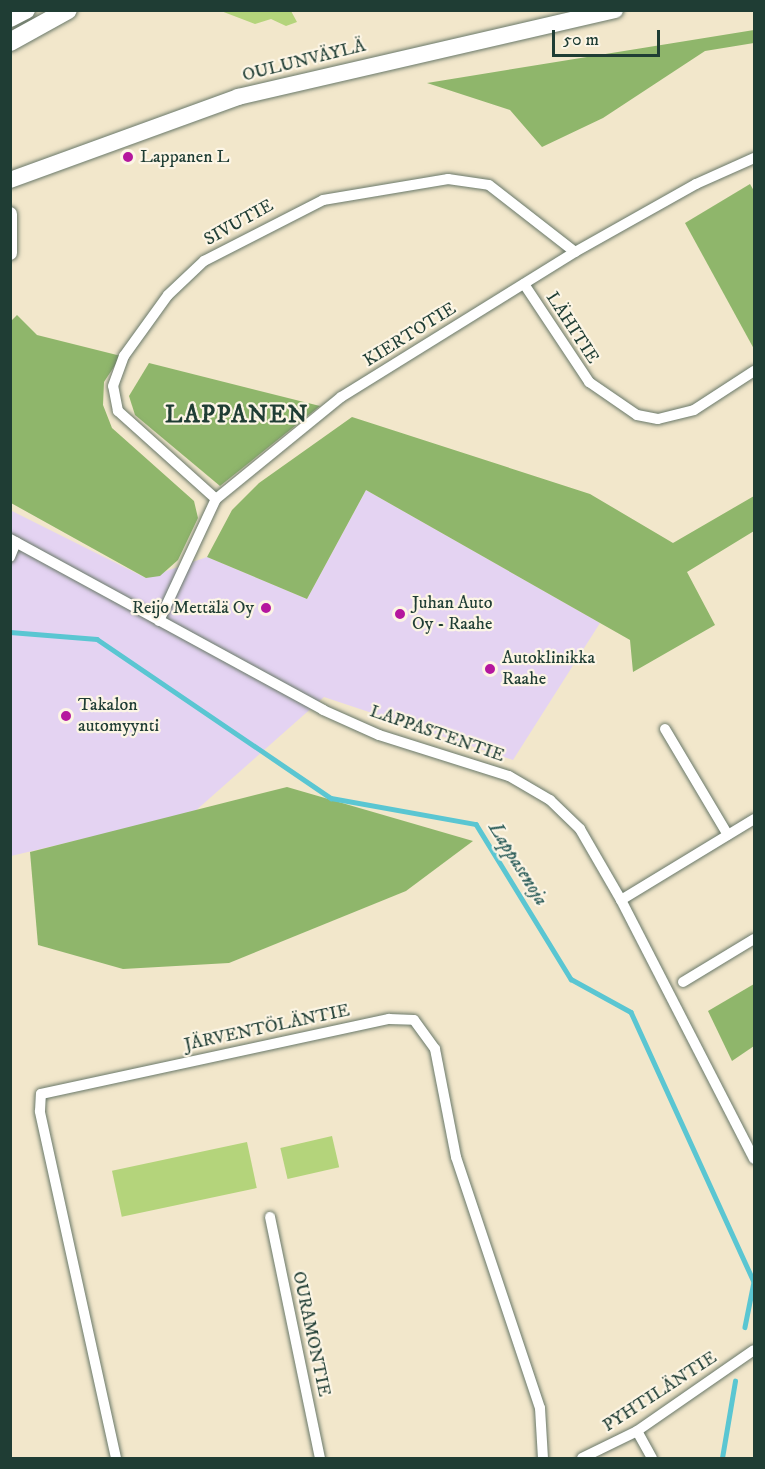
<!DOCTYPE html>
<html>
<head>
<meta charset="utf-8">
<style>
	body { margin:0 }
	#map { position:relative; width:765px; height:1469px; overflow:hidden; background:#f2e7cb; font-family:"IM FELL DW Pica",serif }
	div>[style] { position:absolute }
	.built>* { inset:0; background:#e4d3f2 }
	.green>* { inset:0; background:#b4d47b; transform-origin:0 0 }
	.forest>* { inset:0; background:#8fb66b }
	.stream>* { height:4.5px; margin:-2.25px; padding:0 2.25px; transform-origin:2.25px; border-radius:2.25px; background:#5ac6d2 }
	.roads { filter:drop-shadow(0 0 2px #697869) drop-shadow(0 0 2px #697869) }
	.minor>* { height:10px; margin:-5px; padding:0 5px; transform-origin:5px; border-radius:5px; background:#fff }
	.tertiary>* { height:14px; margin:-7px; padding:0 7px; transform-origin:7px; border-radius:7px; background:#fff }
	.secondary>* { height:16px; margin:-8px; padding:0 8px; transform-origin:8px; border-radius:8px; background:#fff }
	.trunk>* { height:18px; margin:-9px; padding:0 9px; transform-origin:9px; border-radius:9px; background:#fff }
	.dots>* { width:16px; height:16px; translate:-50% -50%; box-sizing:border-box; border:3px solid #fcf5e5; border-radius:50% }
	span { translate:-50% -50%; white-space:nowrap; text-align:center; line-height:1.15; -webkit-text-stroke:4.5px #fcf5e5; paint-order:stroke }
	.street-label { font-size:18px; color:#1f3d34 }
	.poi-label { font-size:18px; color:#1f3d34 }
	.left { translate:0 -50%; text-align:left }
	.right { translate:-100% -50%; text-align:right }
	.water-label { font-size:20px; color:#2e5f5c; font-style:italic }
	.district-label { font-size:24px; color:#1f3d34; font-weight:700; letter-spacing:1.5px }
	.frame { position:absolute; inset:0; border:12px solid #1f3d34; pointer-events:none }
	.scale { position:absolute; left:552px; top:30px; width:108px; height:27px; box-sizing:border-box; border:3px solid #1f3d34; border-top:0; padding-left:8px; font-size:18px; line-height:21px; white-space:nowrap; color:#1f3d34; -webkit-text-stroke:4px #fcf5e5; paint-order:stroke }
</style>
</head>
<body>
<div id="map">
	<div class="built">
		<i style="clip-path:polygon(366px 490px,600px 623px,513px 760px,324px 697px,193px 813px,11px 856px,10px 510px,146px 578px,207px 557px,307px 599px)"></i>
	</div>
	<div class="green">
		<i style="clip-path:polygon(221px 11px,291px 11px,297px 22px,286px 26px,271px 19px,255px 24px)"></i>
		<i style="left:332px;top:1136px;width:32px;height:53px;rotate:77deg"></i>
		<i style="left:247px;top:1142px;width:47px;height:138px;rotate:78deg"></i>
	</div>
	<div class="forest">
		<i style="clip-path:polygon(754px 30px,754px 43px,705px 51px,603px 118px,542px 147px,510px 110px,427px 83px)"></i>
		<i style="clip-path:polygon(750px 184px,754px 191px,754px 349px,685px 223px)"></i>
		<i style="clip-path:polygon(17px 315px,37px 335px,121px 356px,104px 382px,103px 405px,112px 428px,194px 501px,198px 518px,178px 560px,160px 576px,146px 578px,11px 503px,10px 322px)"></i>
		<i style="clip-path:polygon(149px 363px,320px 406px,220px 486px,135px 415px,129px 396px)"></i>
		<i style="clip-path:polygon(352px 417px,590px 494px,673px 543px,754px 496px,754px 531px,687px 572px,715px 625px,633px 672px,630px 640px,366px 490px,307px 599px,207px 557px,232px 510px,259px 483px)"></i>
		<i style="clip-path:polygon(287px 787px,473px 841px,406px 891px,229px 963px,123px 969px,38px 945px,30px 852px)"></i>
		<i style="clip-path:polygon(754px 984px,754px 1046px,732px 1061px,708px 1011px)"></i>
	</div>
	<div class="stream">
		<i style="left:10px;top:632px;width:87px;rotate:4.6deg"></i>
		<i style="left:97px;top:639px;width:283px;rotate:34.2deg"></i>
		<i style="left:331px;top:798px;width:147px;rotate:10.2deg"></i>
		<i style="left:476px;top:824px;width:182px;rotate:58.5deg"></i>
		<i style="left:571px;top:979px;width:68px;rotate:28.8deg"></i>
		<i style="left:631px;top:1012px;width:297px;rotate:65.5deg"></i>
		<i style="left:754px;top:1282px;width:46px;rotate:101.3deg"></i>
		<i style="left:722px;top:1458px;width:78px;rotate:-80.4deg"></i>
	</div>
	<div class="roads">
		<div class="minor">
			<i style="left:524px;top:284px;width:118px;rotate:56.4deg"></i>
			<i style="left:589px;top:382px;width:58px;rotate:34.5deg"></i>
			<i style="left:637px;top:415px;width:21px;rotate:11deg"></i>
			<i style="left:658px;top:419px;width:37px;rotate:-14deg"></i>
			<i style="left:694px;top:410px;width:72px;rotate:-33deg"></i>
			<i style="left:216px;top:499px;width:132px;rotate:-138.1deg"></i>
			<i style="left:118px;top:411px;width:25px;rotate:-101deg"></i>
			<i style="left:113px;top:386px;width:32px;rotate:-70deg"></i>
			<i style="left:124px;top:356px;width:75px;rotate:-54.2deg"></i>
			<i style="left:168px;top:295px;width:50px;rotate:-43.4deg"></i>
			<i style="left:204px;top:261px;width:134px;rotate:-27.1deg"></i>
			<i style="left:323px;top:200px;width:127px;rotate:-9.5deg"></i>
			<i style="left:448px;top:179px;width:41px;rotate:8.3deg"></i>
			<i style="left:489px;top:185px;width:109px;rotate:37.9deg"></i>
			<i style="left:10px;top:539px;width:357px;rotate:28.6deg"></i>
			<i style="left:323px;top:710px;width:61px;rotate:24.1deg"></i>
			<i style="left:379px;top:735px;width:136px;rotate:17.5deg"></i>
			<i style="left:509px;top:776px;width:48px;rotate:30.3deg"></i>
			<i style="left:550px;top:800px;width:42px;rotate:44deg"></i>
			<i style="left:580px;top:829px;width:82px;rotate:60deg"></i>
			<i style="left:621px;top:900px;width:291px;rotate:62.8deg"></i>
			<i style="left:10px;top:557px;width:16px;rotate:-68deg"></i>
			<i style="left:159px;top:621px;width:135px;rotate:-65deg"></i>
			<i style="left:216px;top:499px;width:161px;rotate:-39.2deg"></i>
			<i style="left:341px;top:397px;width:275px;rotate:-31.8deg"></i>
			<i style="left:575px;top:252px;width:139px;rotate:-29.3deg"></i>
			<i style="left:696px;top:184px;width:64px;rotate:-24.1deg"></i>
			<i style="left:665px;top:729px;width:123px;rotate:59.3deg"></i>
			<i style="left:621px;top:900px;width:156px;rotate:-31.3deg"></i>
			<i style="left:683px;top:982px;width:83px;rotate:-31.2deg"></i>
			<i style="left:270px;top:1217px;width:246px;rotate:78.3deg"></i>
			<i style="left:637px;top:1431px;width:31px;rotate:61deg"></i>
			<i style="left:116px;top:1458px;width:355px;rotate:-102.4deg"></i>
			<i style="left:40px;top:1111px;width:17px;rotate:-87deg"></i>
			<i style="left:41px;top:1094px;width:356px;rotate:-12.2deg"></i>
			<i style="left:389px;top:1019px;width:25px;rotate:2deg"></i>
			<i style="left:414px;top:1020px;width:36px;rotate:54deg"></i>
			<i style="left:435px;top:1049px;width:110px;rotate:79deg"></i>
			<i style="left:456px;top:1157px;width:265px;rotate:71.5deg"></i>
			<i style="left:540px;top:1408px;width:50px;rotate:86.6deg"></i>
			<i style="left:582px;top:1458px;width:61px;rotate:-26.1deg"></i>
			<i style="left:637px;top:1431px;width:142px;rotate:-34.7deg"></i>
		</div>
		<div class="tertiary">
			<i style="left:10px;top:214px;width:39px;rotate:90deg"></i>
		</div>
		<div class="secondary">
			<i style="left:10px;top:180px;width:243px;rotate:-20deg"></i>
			<i style="left:238px;top:97px;width:387px;rotate:-13deg"></i>
		</div>
		<div class="trunk">
			<i style="left:10px;top:18px;width:18px;rotate:-27deg"></i>
			<i style="left:10px;top:42px;width:66px;rotate:-28.9deg"></i>
		</div>
	</div>
	<div class="dots">
		<i style="left:128px;top:157px;background:#b5179e"></i>
		<i style="left:266px;top:608px;background:#b5179e"></i>
		<i style="left:400px;top:614px;background:#b5179e"></i>
		<i style="left:490px;top:669px;background:#b5179e"></i>
		<i style="left:66px;top:716px;background:#b5179e"></i>
	</div>
	<div class="street-label">
		<span style="left:304px;top:61px;rotate:-14deg">OULUNVÄYLÄ</span>
		<span style="left:239px;top:223px;rotate:-29deg">SIVUTIE</span>
		<span style="left:572px;top:328px;rotate:57deg">LÄHITIE</span>
		<span style="left:410px;top:335px;rotate:-32deg">KIERTOTIE</span>
		<span style="left:437px;top:734px;rotate:19deg">LAPPASTENTIE</span>
		<span style="left:267px;top:1028px;rotate:-12deg">JÄRVENTÖLÄNTIE</span>
		<span style="left:311px;top:1334px;rotate:78deg">OURAMONTIE</span>
		<span style="left:660px;top:1392px;rotate:-33deg">PYHTILÄNTIE</span>
	</div>
	<div class="poi-label">
		<span class="left" style="left:140px;top:157px">Lappanen L</span>
		<span class="left" style="left:412px;top:614px">Juhan Auto<br>Oy - Raahe</span>
		<span class="right" style="left:254px;top:608px">Reijo Mettälä Oy</span>
		<span class="left" style="left:502px;top:669px">Autoklinikka<br>Raahe</span>
		<span class="left" style="left:78px;top:716px">Takalon<br>automyynti</span>
	</div>
	<div class="water-label">
		<span style="left:518px;top:864px;rotate:58deg">Lappasenoja</span>
	</div>
	<div class="district-label">
		<span style="left:237px;top:416px">LAPPANEN</span>
	</div>
	<div class="frame"></div>
	<div class="scale">50 m</div>
</div>
</body>
</html>
